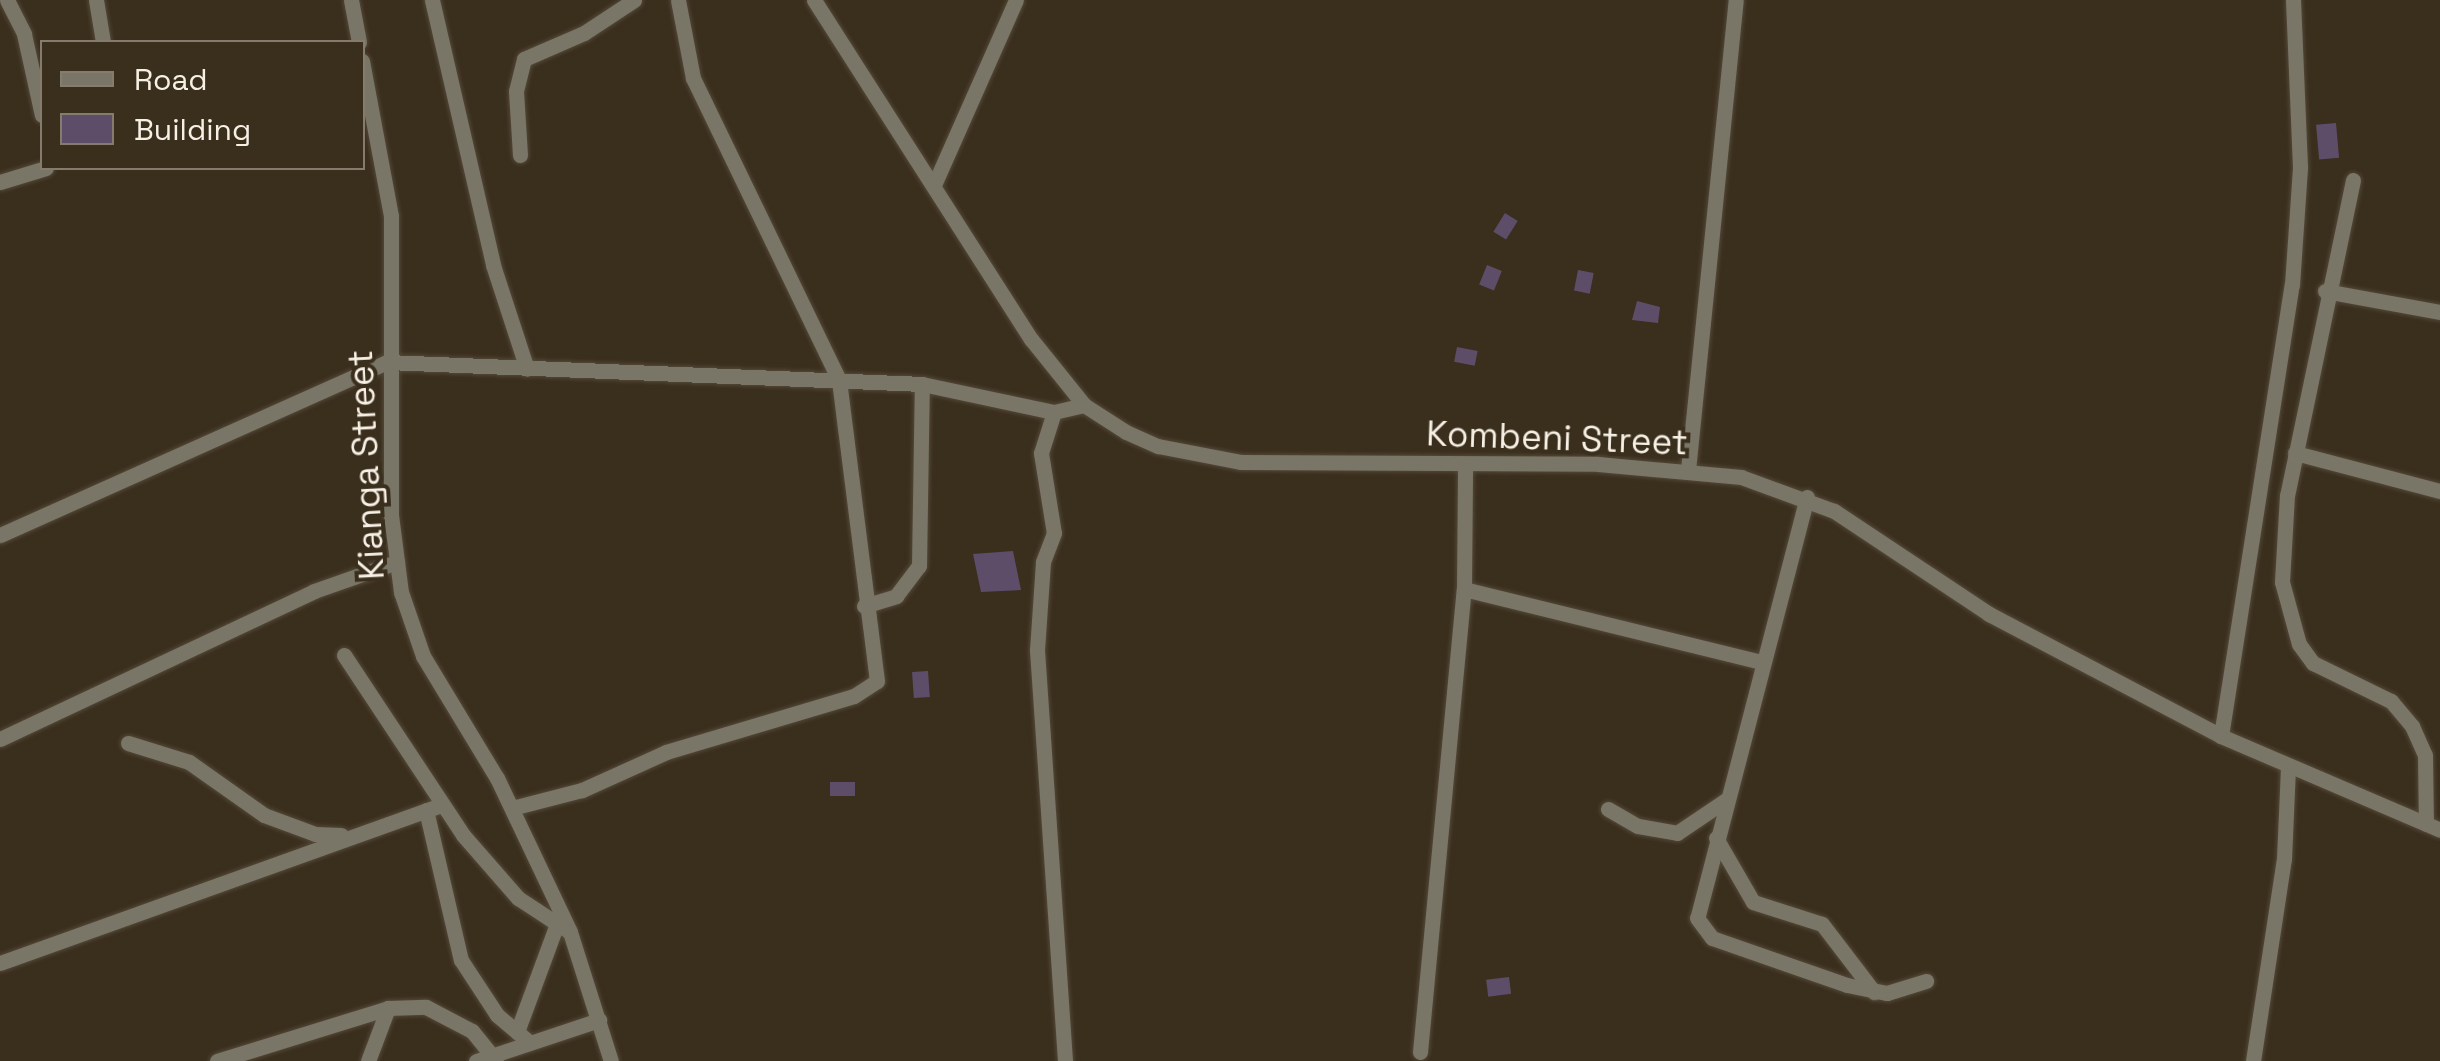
<!DOCTYPE html>
<html>
<head>
<meta charset="utf-8">
<style>
	body { margin:0 }
	#map { position:relative; width:2440px; height:1061px; overflow:hidden; background:#3a2e1d; font-family:"Space Grotesk",sans-serif }
	div>[style] { position:absolute }
	.building>* { inset:0; background:#5e4d69; transform-origin:0 0 }
	.roads { filter:drop-shadow(0 0 2px #544939) drop-shadow(0 0 2px #544939) }
	.minor>* { height:15px; margin:-7.5px; padding:0 7.5px; transform-origin:7.5px; border-radius:7.5px; background:#7a7667 }
	span { translate:-50% -50%; white-space:nowrap; text-align:center; line-height:1.15; -webkit-text-stroke:8px #3a2e1d; paint-order:stroke }
	.street-label { font-size:35px; color:#f7f0e5 }
	.legend { position:absolute; left:40px; top:40px; width:325px; height:130px; box-sizing:border-box; background:#3a2e1d; border:2px solid #867c6d; margin:0; padding:12px 18px; list-style:none; font-size:30px; color:#f7f0e5 }
	.legend li { display:flex; align-items:center; gap:20px; height:50px }
	.legend b { width:50px; border:2px solid #867c6d }
</style>
</head>
<body>
<div id="map">
	<div class="building">
		<i style="left:2336px;top:123px;width:35px;height:20px;rotate:85deg"></i>
		<i style="left:1505px;top:213px;width:15px;height:22px;rotate:32deg"></i>
		<i style="left:1487px;top:265px;width:16px;height:21px;rotate:22deg"></i>
		<i style="left:1578px;top:270px;width:16px;height:21px;rotate:11deg"></i>
		<i style="clip-path:polygon(1637px 301px,1660px 307px,1658px 323px,1632px 320px)"></i>
		<i style="left:1457px;top:347px;width:21px;height:15px;rotate:11deg"></i>
		<i style="clip-path:polygon(1013px 551px,1021px 590px,981px 592px,973px 554px)"></i>
		<i style="left:928px;top:671px;width:26px;height:16px;rotate:86deg"></i>
		<i style="left:830px;top:782px;width:25px;height:14px"></i>
		<i style="left:1509px;top:977px;width:17px;height:23px;rotate:83deg"></i>
	</div>
	<div class="roads">
		<div class="minor">
			<i style="left:7px;top:0;width:38px;rotate:63deg"></i>
			<i style="left:24px;top:34px;width:83px;rotate:77.5deg"></i>
			<i style="left:96px;top:0;width:43px;rotate:80.5deg"></i>
			<i style="left:351px;top:0;width:43px;rotate:79.2deg"></i>
			<i style="left:432px;top:0;width:272px;rotate:77deg"></i>
			<i style="left:493px;top:265px;width:109px;rotate:71.9deg"></i>
			<i style="left:814px;top:0;width:403px;rotate:57.4deg"></i>
			<i style="left:1031px;top:339px;width:85px;rotate:51.2deg"></i>
			<i style="left:1084px;top:405px;width:50px;rotate:32.7deg"></i>
			<i style="left:1126px;top:432px;width:35px;rotate:24deg"></i>
			<i style="left:1158px;top:446px;width:85px;rotate:10.9deg"></i>
			<i style="left:1241px;top:462px;width:357px;rotate:0.3deg"></i>
			<i style="left:1598px;top:464px;width:144px;rotate:5.2deg"></i>
			<i style="left:1741px;top:477px;width:99px;rotate:20.1deg"></i>
			<i style="left:1834px;top:511px;width:186px;rotate:33.6deg"></i>
			<i style="left:1989px;top:614px;width:262px;rotate:27.7deg"></i>
			<i style="left:2221px;top:736px;width:238px;rotate:23.2deg"></i>
			<i style="left:362px;top:61px;width:158px;rotate:79.4deg"></i>
			<i style="left:391px;top:216px;width:299px;rotate:90deg"></i>
			<i style="left:391px;top:515px;width:78px;rotate:82.6deg"></i>
			<i style="left:401px;top:592px;width:68px;rotate:71deg"></i>
			<i style="left:423px;top:656px;width:143px;rotate:58.8deg"></i>
			<i style="left:497px;top:778px;width:170px;rotate:64.6deg"></i>
			<i style="left:570px;top:932px;width:135px;rotate:72.4deg"></i>
			<i style="left:520px;top:155px;width:64px;rotate:-93.6deg"></i>
			<i style="left:516px;top:91px;width:33px;rotate:-76deg"></i>
			<i style="left:524px;top:59px;width:65px;rotate:-23.4deg"></i>
			<i style="left:584px;top:33px;width:60px;rotate:-33.4deg"></i>
			<i style="left:2353px;top:180px;width:322px;rotate:101.8deg"></i>
			<i style="left:2287px;top:495px;width:87px;rotate:93.3deg"></i>
			<i style="left:2282px;top:582px;width:64px;rotate:74.7deg"></i>
			<i style="left:2299px;top:644px;width:24px;rotate:54deg"></i>
			<i style="left:2313px;top:663px;width:87px;rotate:26deg"></i>
			<i style="left:2391px;top:701px;width:33px;rotate:50deg"></i>
			<i style="left:2412px;top:726px;width:32px;rotate:66deg"></i>
			<i style="left:2425px;top:755px;width:69px;rotate:89.2deg"></i>
			<i style="left:0;top:182px;width:48px;rotate:-16.9deg"></i>
			<i style="left:934px;top:185px;width:202px;rotate:-66.1deg"></i>
			<i style="left:2325px;top:291px;width:117px;rotate:10.3deg"></i>
			<i style="left:1054px;top:412px;width:43px;rotate:107.6deg"></i>
			<i style="left:1041px;top:453px;width:81px;rotate:80.8deg"></i>
			<i style="left:1054px;top:533px;width:31px;rotate:111deg"></i>
			<i style="left:1043px;top:562px;width:88px;rotate:93.9deg"></i>
			<i style="left:1037px;top:650px;width:412px;rotate:86.1deg"></i>
			<i style="left:2295px;top:453px;width:150px;rotate:14.7deg"></i>
			<i style="left:1688px;top:470px;width:472px;rotate:-84.2deg"></i>
			<i style="left:1807px;top:497px;width:435px;rotate:104.6deg"></i>
			<i style="left:1697px;top:918px;width:25px;rotate:53deg"></i>
			<i style="left:1712px;top:938px;width:143px;rotate:19.2deg"></i>
			<i style="left:1847px;top:985px;width:41px;rotate:11.3deg"></i>
			<i style="left:1887px;top:993px;width:41px;rotate:-17.1deg"></i>
			<i style="left:0;top:535px;width:424px;rotate:-24.1deg"></i>
			<i style="left:387px;top:362px;width:535px;rotate:2.35deg"></i>
			<i style="left:922px;top:384px;width:135px;rotate:12deg"></i>
			<i style="left:1054px;top:412px;width:31px;rotate:-13deg"></i>
			<i style="left:1464px;top:589px;width:306px;rotate:13.8deg"></i>
			<i style="left:864px;top:606px;width:34px;rotate:-17deg"></i>
			<i style="left:896px;top:596px;width:38px;rotate:-53deg"></i>
			<i style="left:919px;top:566px;width:182px;rotate:-89.1deg"></i>
			<i style="left:344px;top:655px;width:216px;rotate:56.5deg"></i>
			<i style="left:463px;top:835px;width:84px;rotate:48.9deg"></i>
			<i style="left:518px;top:898px;width:62px;rotate:33.2deg"></i>
			<i style="left:2221px;top:736px;width:457px;rotate:-81.1deg"></i>
			<i style="left:2292px;top:285px;width:118px;rotate:-86.1deg"></i>
			<i style="left:2300px;top:167px;width:167px;rotate:-92.4deg"></i>
			<i style="left:0;top:739px;width:347px;rotate:-25.2deg"></i>
			<i style="left:314px;top:591px;width:88px;rotate:-19.3deg"></i>
			<i style="left:128px;top:743px;width:64px;rotate:17.3deg"></i>
			<i style="left:189px;top:762px;width:92px;rotate:35.2deg"></i>
			<i style="left:264px;top:815px;width:54px;rotate:20.4deg"></i>
			<i style="left:315px;top:834px;width:26px;rotate:2deg"></i>
			<i style="left:512px;top:808px;width:72px;rotate:-14.4deg"></i>
			<i style="left:582px;top:790px;width:92px;rotate:-24.3deg"></i>
			<i style="left:666px;top:752px;width:196px;rotate:-16.6deg"></i>
			<i style="left:854px;top:696px;width:27px;rotate:-33deg"></i>
			<i style="left:877px;top:681px;width:303px;rotate:-97.2deg"></i>
			<i style="left:839px;top:380px;width:335px;rotate:-115.8deg"></i>
			<i style="left:693px;top:78px;width:79px;rotate:-100.9deg"></i>
			<i style="left:1608px;top:809px;width:34px;rotate:30deg"></i>
			<i style="left:1638px;top:826px;width:40px;rotate:10deg"></i>
			<i style="left:1677px;top:833px;width:59px;rotate:-34deg"></i>
			<i style="left:426px;top:810px;width:154px;rotate:76.9deg"></i>
			<i style="left:461px;top:960px;width:66px;rotate:56.8deg"></i>
			<i style="left:497px;top:1015px;width:43px;rotate:40.3deg"></i>
			<i style="left:1716px;top:838px;width:74px;rotate:60deg"></i>
			<i style="left:1753px;top:902px;width:72px;rotate:17.7deg"></i>
			<i style="left:1822px;top:924px;width:86px;rotate:52.6deg"></i>
			<i style="left:0;top:963px;width:469px;rotate:-19.7deg"></i>
			<i style="left:517px;top:1032px;width:115px;rotate:-69.7deg"></i>
			<i style="left:1420px;top:1052px;width:465px;rotate:-84.6deg"></i>
			<i style="left:1464px;top:589px;width:124px;rotate:-89.5deg"></i>
			<i style="left:217px;top:1061px;width:179px;rotate:-17.2deg"></i>
			<i style="left:388px;top:1008px;width:38px;rotate:-2deg"></i>
			<i style="left:426px;top:1007px;width:52px;rotate:27.6deg"></i>
			<i style="left:472px;top:1031px;width:38px;rotate:51deg"></i>
			<i style="left:368px;top:1061px;width:57px;rotate:-69.3deg"></i>
			<i style="left:476px;top:1061px;width:130px;rotate:-18.4deg"></i>
			<i style="left:2253px;top:1061px;width:204px;rotate:-81.3deg"></i>
			<i style="left:2284px;top:859px;width:93px;rotate:-87.5deg"></i>
		</div>
	</div>
	<div class="street-label">
		<span style="left:1557px;top:438px;rotate:2deg">Kombeni Street</span>
		<span style="left:366px;top:465px;rotate:-93deg">Kianga Street</span>
	</div>
	<ul class="legend">
	<li><b style="height:12px;background:#7a7667"></b>Road</li>
	<li><b style="height:28px;background:#5e4d69"></b>Building</li>
	</ul>
</div>
</body>
</html>
